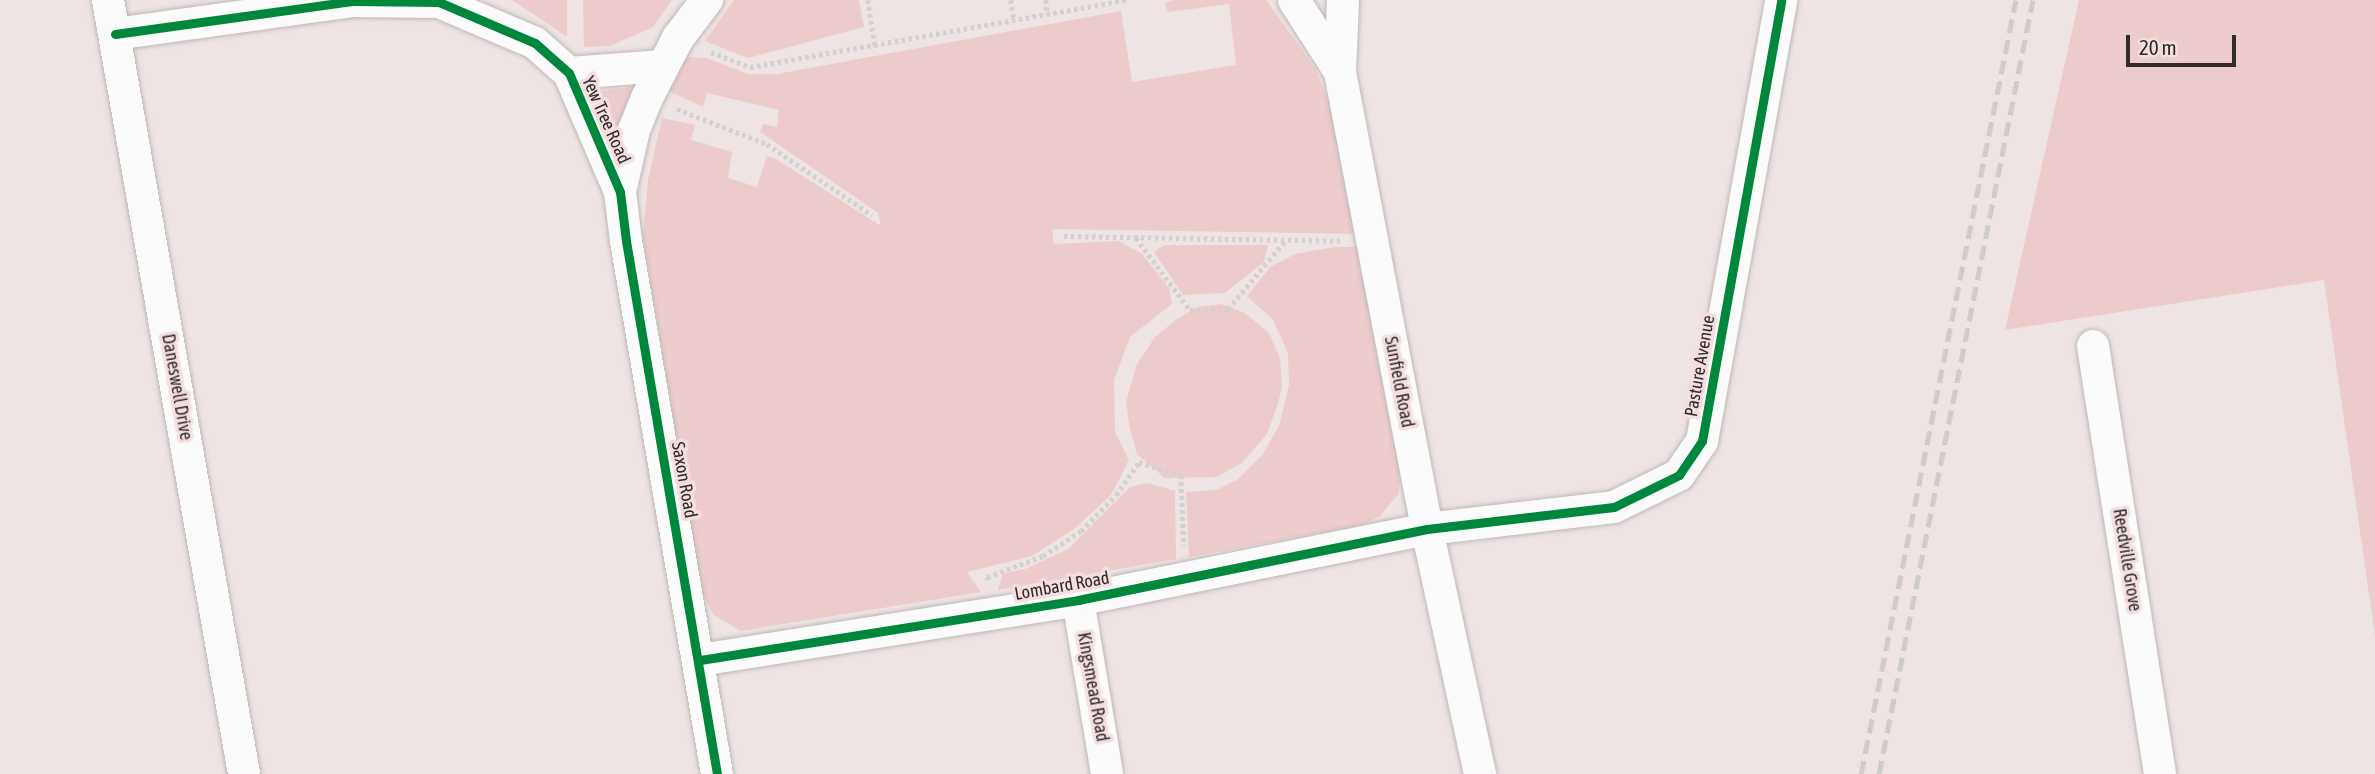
<!DOCTYPE html>
<html>
<head>
<meta charset="utf-8">
<style>
	body { margin:0 }
	#map { position:relative; width:2375px; height:774px; overflow:hidden; background:#eee4e4; font-family:"Asap Condensed",sans-serif }
	div>[style] { position:absolute }
	.green>* { inset:0; background:#edcccd }
	.path>* { height:4.5px; margin-top:-2.25px; transform-origin:0; background:repeating-linear-gradient(90deg,#d4d1d1 0 3.5px,transparent 0 7px) }
	.roads { filter:drop-shadow(0 0 2px #c0b9b9) drop-shadow(0 0 2px #c0b9b9) }
	.minor>* { height:32px; margin:-16px; padding:0 16px; transform-origin:16px; border-radius:16px; background:#fcfbfb }
	.rail>* { height:5px; margin-top:-2.5px; transform-origin:0; background:repeating-linear-gradient(90deg,#cfcccc 0 14px,transparent 0 21px) }
	.cycleway>* { height:9px; margin:-4.5px; padding:0 4.5px; transform-origin:4.5px; border-radius:4.5px; background:#00873e }
	span { translate:-50% -50%; white-space:nowrap; text-align:center; line-height:1.15; -webkit-text-stroke:7px #f3dfe0; paint-order:stroke }
	.street-label { font-size:18px; color:#322b2b }
	.scale { position:absolute; left:2126px; top:35px; width:110px; height:32px; box-sizing:border-box; border:4px solid #322b2b; border-top:0; padding-left:9px; font-size:21px; line-height:24px; white-space:nowrap; color:#322b2b; -webkit-text-stroke:5px #f3dfe0; paint-order:stroke }
</style>
</head>
<body>
<div id="map">
	<div class="green">
		<i style="clip-path:polygon(512px 0,567px 0,567px 36px,566px 36px)"></i>
		<i style="clip-path:polygon(583px 0,672px 0,653px 27px,610px 46px,584px 47px)"></i>
		<i style="clip-path:polygon(734px 0,859px 0,864px 27px,748px 58px,705px 41px)"></i>
		<i style="clip-path:polygon(1174px 0,1266px 0,1315px 68px,1337px 120px,1358px 234px,1052px 229px,1054px 244px,1118px 241px,1141px 253px,1169px 288px,1172px 304px,1130px 337px,1114px 380px,1115px 432px,1129px 460px,1111px 495px,1074px 529px,1032px 556px,967px 572px,981px 592px,741px 631px,714px 615px,702px 594px,643px 237px,648px 180px,662px 118px,695px 125px,691px 140px,732px 152px,728px 178px,757px 187px,767px 156px,776px 159px,881px 226px,878px 213px,760px 132px,763px 124px,777px 127px,779px 110px,707px 93px,703px 107px,669px 91px,685px 57px,707px 58px,748px 74px,777px 74px,1121px 11px,1132px 82px,1236px 65px,1229px 4px,1168px 12px,1165px 3px)"></i>
		<i style="clip-path:polygon(2079px 0,2375px 0,2375px 636px,2324px 280px,2005px 330px)"></i>
		<i style="clip-path:polygon(639px 86px,622px 145px,609px 112px,595px 92px)"></i>
		<i style="clip-path:polygon(1164px 245px,1268px 245px,1264px 262px,1225px 293px,1183px 295px,1154px 252px)"></i>
		<i style="clip-path:polygon(1334px 247px,1360px 247px,1400px 470px,1399px 493px,1380px 516px,1363px 525px,1189px 557px,1186px 492px,1216px 490px,1237px 480px,1262px 455px,1279px 426px,1289px 385px,1288px 353px,1273px 320px,1247px 296px,1270px 267px,1295px 254px)"></i>
		<i style="clip-path:polygon(1221px 304px,1245px 313px,1269px 333px,1280px 358px,1282px 386px,1278px 404px,1267px 434px,1242px 463px,1216px 477px,1165px 478px,1137px 454px,1129px 424px,1126px 402px,1137px 364px,1155px 337px,1177px 319px,1197px 307px)"></i>
		<i style="clip-path:polygon(1147px 483px,1175px 491px,1176px 559px,998px 590px,1003px 574px,1025px 569px,1068px 549px,1130px 487px)"></i>
	</div>
	<div class="path">
		<i style="left:868px;top:0;width:46px;rotate:81.2deg"></i>
		<i style="left:1011px;top:0;width:20px;rotate:81deg"></i>
		<i style="left:1046px;top:0;width:14px;rotate:86deg"></i>
		<i style="left:711px;top:52px;width:42px;rotate:21deg"></i>
		<i style="left:750px;top:67px;width:384px;rotate:-10.1deg"></i>
		<i style="left:677px;top:109px;width:97px;rotate:21.3deg"></i>
		<i style="left:767px;top:144px;width:127px;rotate:34.1deg"></i>
		<i style="left:1064px;top:236px;width:276px;rotate:1deg"></i>
		<i style="left:1136px;top:238px;width:90px;rotate:53.1deg"></i>
		<i style="left:1190px;top:310px;width:38px;rotate:-2deg"></i>
		<i style="left:1228px;top:309px;width:90px;rotate:-50deg"></i>
		<i style="left:988px;top:580px;width:3px;rotate:-108deg"></i>
		<i style="left:987px;top:577px;width:60px;rotate:-20.6deg"></i>
		<i style="left:1043px;top:556px;width:45px;rotate:-33.3deg"></i>
		<i style="left:1081px;top:531px;width:50px;rotate:-45.8deg"></i>
		<i style="left:1116px;top:495px;width:40px;rotate:-55.1deg"></i>
		<i style="left:1139px;top:462px;width:44px;rotate:17.2deg"></i>
		<i style="left:1181px;top:475px;width:71px;rotate:87.6deg"></i>
	</div>
	<div class="roads">
		<div class="minor">
			<i style="left:108px;top:0;width:786px;rotate:80.03deg"></i>
			<i style="left:1294px;top:0;width:85px;rotate:57.4deg"></i>
			<i style="left:1340px;top:72px;width:465px;rotate:79.2deg"></i>
			<i style="left:1427px;top:529px;width:251px;rotate:77.8deg"></i>
			<i style="left:115px;top:34px;width:241px;rotate:-7.9deg"></i>
			<i style="left:354px;top:1px;width:85px;rotate:0.7deg"></i>
			<i style="left:439px;top:2px;width:104px;rotate:23.1deg"></i>
			<i style="left:535px;top:43px;width:45px;rotate:41.4deg"></i>
			<i style="left:569px;top:73px;width:129px;rotate:66.8deg"></i>
			<i style="left:620px;top:192px;width:49px;rotate:83deg"></i>
			<i style="left:626px;top:241px;width:541px;rotate:80.31deg"></i>
			<i style="left:1340px;top:72px;width:72px;rotate:-87.6deg"></i>
			<i style="left:569px;top:73px;width:94px;rotate:-4.3deg"></i>
			<i style="left:620px;top:192px;width:64px;rotate:-77.3deg"></i>
			<i style="left:634px;top:130px;width:35px;rotate:-68deg"></i>
			<i style="left:647px;top:98px;width:68px;rotate:-62.7deg"></i>
			<i style="left:678px;top:38px;width:48px;rotate:-52.7deg"></i>
			<i style="left:2093px;top:346px;width:433px;rotate:81.1deg"></i>
			<i style="left:1078px;top:600px;width:176px;rotate:80.5deg"></i>
			<i style="left:700px;top:660px;width:383px;rotate:-9deg"></i>
			<i style="left:1078px;top:600px;width:356px;rotate:-11.5deg"></i>
			<i style="left:1427px;top:529px;width:188px;rotate:-6.7deg"></i>
			<i style="left:1614px;top:507px;width:72px;rotate:-26.2deg"></i>
			<i style="left:1679px;top:475px;width:41px;rotate:-55.9deg"></i>
			<i style="left:1702px;top:441px;width:448px;rotate:-79.8deg"></i>
		</div>
	</div>
	<div class="rail">
		<i style="left:1861px;top:774px;width:789px;rotate:-78.68deg"></i>
		<i style="left:1879px;top:774px;width:789px;rotate:-78.75deg"></i>
	</div>
	<div class="cycleway">
		<i style="left:115px;top:34px;width:241px;rotate:-7.9deg"></i>
		<i style="left:354px;top:1px;width:85px;rotate:0.7deg"></i>
		<i style="left:439px;top:2px;width:104px;rotate:23.1deg"></i>
		<i style="left:535px;top:43px;width:45px;rotate:41.4deg"></i>
		<i style="left:569px;top:73px;width:129px;rotate:66.8deg"></i>
		<i style="left:620px;top:192px;width:49px;rotate:83deg"></i>
		<i style="left:626px;top:241px;width:541px;rotate:80.31deg"></i>
		<i style="left:700px;top:660px;width:383px;rotate:-9deg"></i>
		<i style="left:1078px;top:600px;width:356px;rotate:-11.5deg"></i>
		<i style="left:1427px;top:529px;width:188px;rotate:-6.7deg"></i>
		<i style="left:1614px;top:507px;width:72px;rotate:-26.2deg"></i>
		<i style="left:1679px;top:475px;width:41px;rotate:-55.9deg"></i>
		<i style="left:1702px;top:441px;width:448px;rotate:-79.8deg"></i>
	</div>
	<div class="street-label">
		<span style="left:606px;top:120px;rotate:66deg">Yew Tree Road</span>
		<span style="left:1700px;top:366px;rotate:-80deg">Pasture Avenue</span>
		<span style="left:1399px;top:382px;rotate:79deg">Sunfield Road</span>
		<span style="left:177px;top:387px;rotate:80deg">Daneswell Drive</span>
		<span style="left:684px;top:480px;rotate:80deg">Saxon Road</span>
		<span style="left:2127px;top:560px;rotate:81deg">Reedville Grove</span>
		<span style="left:1062px;top:586px;rotate:-10deg">Lombard Road</span>
		<span style="left:1093px;top:687px;rotate:80deg">Kingsmead Road</span>
	</div>
	<div class="scale">20 m</div>
</div>
</body>
</html>
